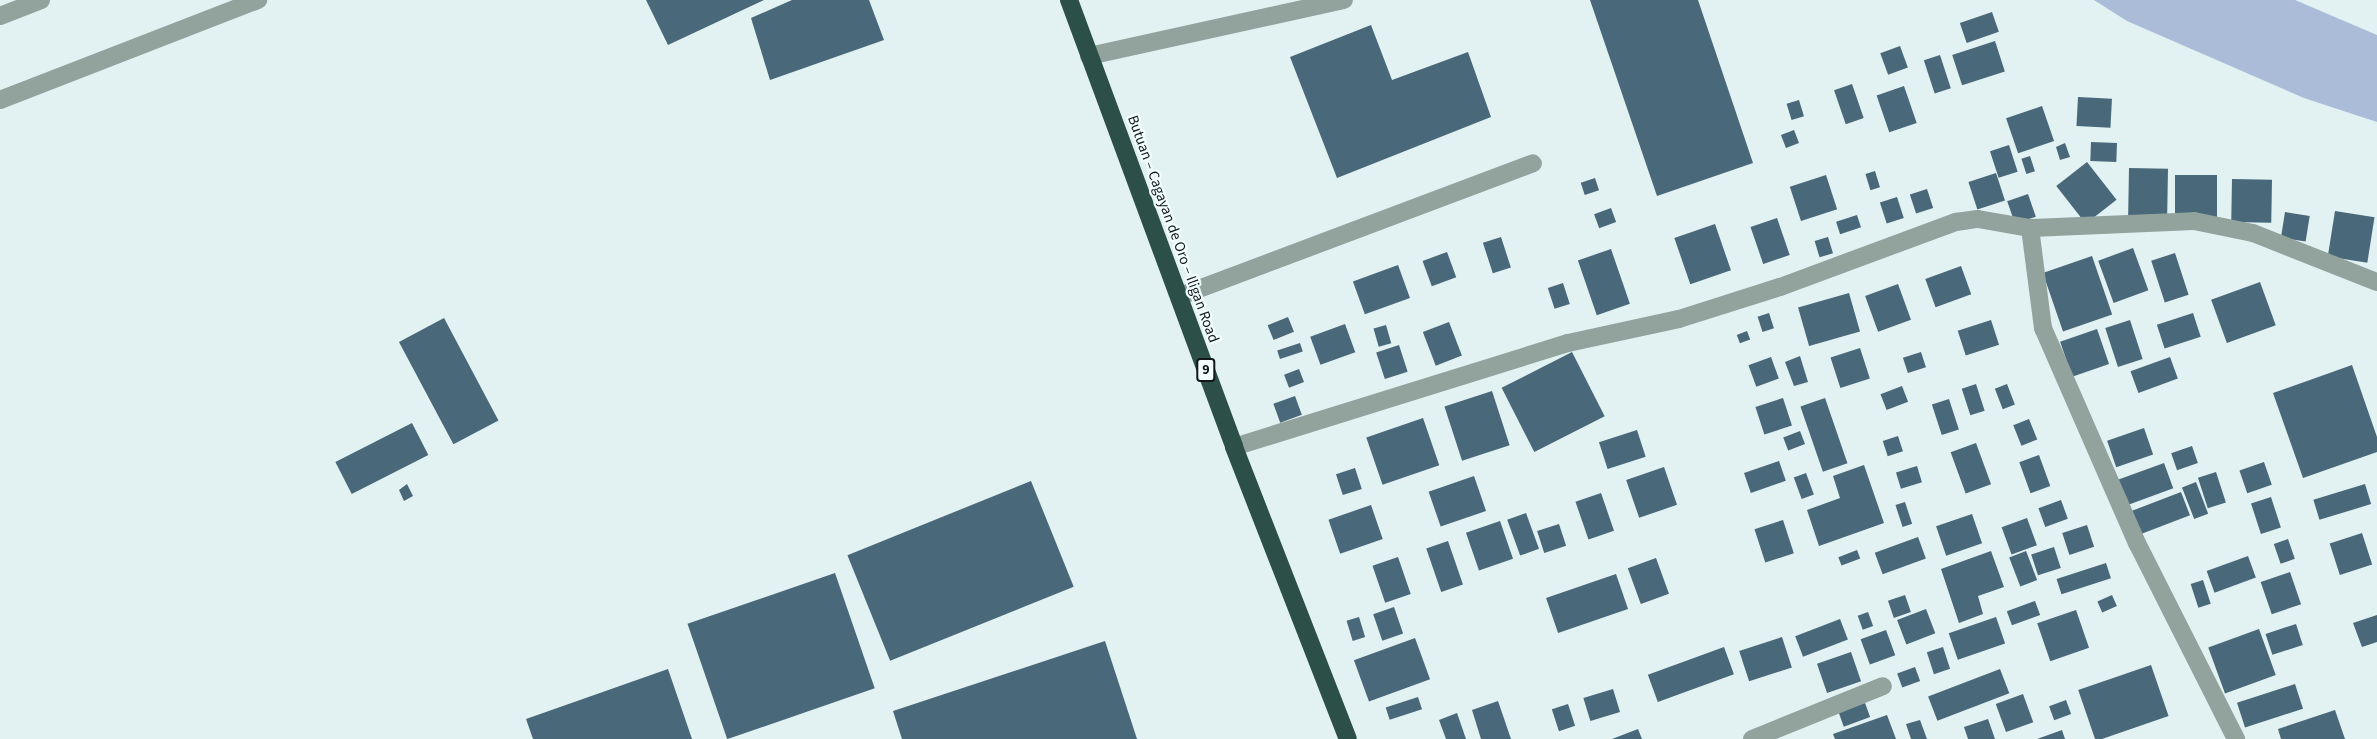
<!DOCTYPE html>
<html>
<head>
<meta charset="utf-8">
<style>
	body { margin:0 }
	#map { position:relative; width:2377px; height:739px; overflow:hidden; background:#e2f1f2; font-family:"Source Sans 3",sans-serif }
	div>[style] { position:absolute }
	.water>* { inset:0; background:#aabcd8 }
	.building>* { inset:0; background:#496879; transform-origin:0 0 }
	.minor>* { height:18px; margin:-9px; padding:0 9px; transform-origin:9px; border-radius:9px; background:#92a39e }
	.highway>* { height:18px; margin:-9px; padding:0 9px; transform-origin:9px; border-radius:9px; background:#2c5047 }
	span { translate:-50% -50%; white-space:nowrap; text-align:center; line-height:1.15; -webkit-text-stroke:4.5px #f1fdfe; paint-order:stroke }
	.shield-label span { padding:2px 4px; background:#f1fdfe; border:2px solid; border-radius:4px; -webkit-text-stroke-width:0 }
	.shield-label { font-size:14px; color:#121718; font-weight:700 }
	.street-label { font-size:15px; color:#121718 }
</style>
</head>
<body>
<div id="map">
	<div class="water">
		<i style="clip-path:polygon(2094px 0,2295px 0,2377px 35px,2377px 122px,2304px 98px,2127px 21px)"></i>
	</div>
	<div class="building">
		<i style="clip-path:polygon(646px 0,764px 0,668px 45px)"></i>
		<i style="clip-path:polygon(792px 0,869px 0,884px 40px,770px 80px,751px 18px)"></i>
		<i style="clip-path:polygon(1590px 0,1698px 0,1753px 163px,1657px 196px)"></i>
		<i style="left:1992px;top:12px;width:21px;height:34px;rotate:71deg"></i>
		<i style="clip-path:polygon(1371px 25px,1392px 80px,1468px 52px,1491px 117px,1337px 178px,1290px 57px)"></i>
		<i style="left:1995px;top:41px;width:32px;height:45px;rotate:72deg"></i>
		<i style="left:1900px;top:46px;width:23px;height:21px;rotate:70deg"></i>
		<i style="left:1940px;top:55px;width:35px;height:17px;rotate:72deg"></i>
		<i style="left:1852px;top:84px;width:36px;height:19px;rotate:71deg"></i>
		<i style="left:1904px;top:86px;width:39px;height:29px;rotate:71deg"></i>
		<i style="left:2078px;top:97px;width:34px;height:29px;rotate:3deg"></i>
		<i style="left:1799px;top:100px;width:17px;height:13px;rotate:73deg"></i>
		<i style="left:2042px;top:106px;width:37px;height:38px;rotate:71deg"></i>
		<i style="left:1794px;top:130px;width:14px;height:14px;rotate:69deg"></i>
		<i style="left:2091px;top:142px;width:26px;height:19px;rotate:2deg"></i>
		<i style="clip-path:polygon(2065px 143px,2070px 157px,2060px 160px,2056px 147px)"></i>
		<i style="left:2009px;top:145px;width:28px;height:20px;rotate:72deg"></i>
		<i style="left:2030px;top:156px;width:16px;height:9px;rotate:72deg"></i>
		<i style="left:2087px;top:162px;width:48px;height:39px;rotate:52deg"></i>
		<i style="left:2129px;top:168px;width:39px;height:49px;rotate:1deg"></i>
		<i style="left:1875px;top:171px;width:17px;height:10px;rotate:73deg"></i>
		<i style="left:1996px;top:173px;width:29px;height:29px;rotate:72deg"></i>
		<i style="left:1826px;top:175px;width:36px;height:38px;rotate:72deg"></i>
		<i style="left:2175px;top:175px;width:42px;height:44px"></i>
		<i style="left:1595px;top:178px;width:13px;height:15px;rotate:72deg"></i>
		<i style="left:2232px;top:179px;width:40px;height:43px;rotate:1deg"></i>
		<i style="left:1927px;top:189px;width:20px;height:18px;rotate:72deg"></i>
		<i style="left:2028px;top:194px;width:24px;height:22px;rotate:71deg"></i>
		<i style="left:1897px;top:197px;width:22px;height:18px;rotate:72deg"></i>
		<i style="left:1611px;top:208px;width:15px;height:18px;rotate:70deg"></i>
		<i style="left:2335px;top:211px;width:40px;height:46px;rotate:9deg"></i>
		<i style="left:2285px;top:212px;width:25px;height:26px;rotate:9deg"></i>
		<i style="left:1857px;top:215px;width:13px;height:22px;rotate:72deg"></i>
		<i style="left:1777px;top:218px;width:39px;height:28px;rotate:71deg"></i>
		<i style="left:1715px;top:224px;width:49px;height:43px;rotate:71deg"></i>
		<i style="left:1501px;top:237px;width:32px;height:19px;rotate:72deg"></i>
		<i style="left:1828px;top:237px;width:17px;height:14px;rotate:73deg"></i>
		<i style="left:2133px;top:248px;width:45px;height:37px;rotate:70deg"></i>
		<i style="left:1611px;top:249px;width:58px;height:35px;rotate:71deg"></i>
		<i style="left:1447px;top:252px;width:27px;height:26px;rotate:70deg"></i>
		<i style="left:2175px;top:253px;width:44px;height:25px;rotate:72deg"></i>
		<i style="left:2092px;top:256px;width:62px;height:52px;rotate:71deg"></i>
		<i style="left:1398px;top:265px;width:35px;height:48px;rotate:70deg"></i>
		<i style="left:1961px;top:266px;width:30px;height:38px;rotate:70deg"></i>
		<i style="left:2260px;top:282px;width:46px;height:52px;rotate:70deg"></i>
		<i style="left:1563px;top:283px;width:22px;height:16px;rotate:72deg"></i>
		<i style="left:1898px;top:284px;width:38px;height:35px;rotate:70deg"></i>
		<i style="left:1849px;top:293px;width:40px;height:53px;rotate:74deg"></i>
		<i style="left:1769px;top:313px;width:16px;height:12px;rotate:72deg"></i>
		<i style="left:2193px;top:313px;width:25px;height:38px;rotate:72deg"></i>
		<i style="left:1288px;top:317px;width:16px;height:22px;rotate:68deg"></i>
		<i style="left:444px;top:318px;width:116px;height:51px;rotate:62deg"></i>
		<i style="left:1991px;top:320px;width:26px;height:35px;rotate:72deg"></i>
		<i style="left:2130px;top:320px;width:41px;height:26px;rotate:72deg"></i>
		<i style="left:1449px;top:322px;width:36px;height:28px;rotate:69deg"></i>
		<i style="left:1345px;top:324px;width:30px;height:37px;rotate:70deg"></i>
		<i style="left:1386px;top:325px;width:19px;height:13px;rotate:74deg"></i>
		<i style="left:2097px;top:329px;width:37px;height:39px;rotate:71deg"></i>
		<i style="left:1747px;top:331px;width:9px;height:11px;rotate:69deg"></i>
		<i style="left:1300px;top:343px;width:9px;height:24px;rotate:72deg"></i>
		<i style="left:1399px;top:345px;width:28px;height:24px;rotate:72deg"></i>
		<i style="left:1860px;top:348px;width:32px;height:31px;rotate:72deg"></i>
		<i style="left:1572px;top:352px;width:72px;height:79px;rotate:63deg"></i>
		<i style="left:1921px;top:352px;width:16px;height:19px;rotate:72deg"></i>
		<i style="clip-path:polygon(1800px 356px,1808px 382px,1794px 386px,1785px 362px)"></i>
		<i style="left:1771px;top:357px;width:23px;height:24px;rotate:70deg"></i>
		<i style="left:2170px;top:357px;width:23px;height:42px;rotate:70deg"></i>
		<i style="clip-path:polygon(2352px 365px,2377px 437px,2377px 452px,2303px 478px,2273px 393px)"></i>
		<i style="left:1299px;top:369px;width:14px;height:16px;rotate:69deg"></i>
		<i style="left:1976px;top:384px;width:28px;height:15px;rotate:72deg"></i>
		<i style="left:2007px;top:384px;width:22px;height:13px;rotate:69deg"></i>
		<i style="left:1902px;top:386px;width:17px;height:23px;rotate:69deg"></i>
		<i style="left:1492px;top:391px;width:57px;height:50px;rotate:72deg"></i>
		<i style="left:1295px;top:396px;width:20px;height:23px;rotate:70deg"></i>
		<i style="left:1783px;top:398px;width:29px;height:29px;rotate:72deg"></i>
		<i style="left:1825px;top:398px;width:69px;height:26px;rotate:71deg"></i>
		<i style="left:1949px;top:399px;width:32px;height:18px;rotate:72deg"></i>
		<i style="left:1423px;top:418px;width:50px;height:60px;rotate:71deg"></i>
		<i style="left:2029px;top:419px;width:22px;height:17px;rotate:68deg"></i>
		<i style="left:412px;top:423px;width:36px;height:86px;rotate:63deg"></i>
		<i style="left:2144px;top:428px;width:28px;height:39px;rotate:71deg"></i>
		<i style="left:1637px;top:430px;width:28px;height:40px;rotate:72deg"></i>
		<i style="left:1800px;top:431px;width:14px;height:18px;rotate:69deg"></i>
		<i style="left:1898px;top:436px;width:16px;height:16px;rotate:72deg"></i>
		<i style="left:1976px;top:443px;width:44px;height:27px;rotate:70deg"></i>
		<i style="left:2192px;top:446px;width:18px;height:22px;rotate:71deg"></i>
		<i style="left:2039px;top:455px;width:33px;height:21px;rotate:70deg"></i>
		<i style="left:1779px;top:461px;width:21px;height:37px;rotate:71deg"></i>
		<i style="left:2264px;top:462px;width:24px;height:26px;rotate:71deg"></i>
		<i style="left:2164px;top:463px;width:27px;height:52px;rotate:70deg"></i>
		<i style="clip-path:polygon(1864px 465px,1884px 523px,1819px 546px,1807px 510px,1840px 498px,1833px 476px)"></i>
		<i style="left:1917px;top:466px;width:17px;height:22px;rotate:73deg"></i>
		<i style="left:1664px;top:467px;width:40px;height:40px;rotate:71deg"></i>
		<i style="left:1355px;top:468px;width:22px;height:20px;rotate:72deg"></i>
		<i style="left:2216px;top:472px;width:32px;height:19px;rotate:72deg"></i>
		<i style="left:1806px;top:473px;width:23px;height:13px;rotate:70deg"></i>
		<i style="left:1474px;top:476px;width:37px;height:48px;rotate:71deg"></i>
		<i style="left:1031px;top:481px;width:114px;height:198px;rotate:68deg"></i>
		<i style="left:2196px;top:482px;width:34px;height:15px;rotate:69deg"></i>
		<i style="clip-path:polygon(407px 484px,413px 496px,404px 501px,399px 490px)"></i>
		<i style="left:2365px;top:484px;width:21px;height:54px;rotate:73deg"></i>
		<i style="left:2181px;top:492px;width:25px;height:58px;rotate:69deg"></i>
		<i style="left:1601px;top:493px;width:40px;height:27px;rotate:71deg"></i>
		<i style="left:2271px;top:497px;width:32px;height:21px;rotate:72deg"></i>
		<i style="left:2061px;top:500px;width:20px;height:24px;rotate:70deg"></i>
		<i style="left:1905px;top:502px;width:23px;height:10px;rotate:72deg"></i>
		<i style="left:1371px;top:505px;width:36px;height:45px;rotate:71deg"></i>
		<i style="left:1526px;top:513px;width:38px;height:20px;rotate:70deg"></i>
		<i style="left:1972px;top:514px;width:31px;height:38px;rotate:71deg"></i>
		<i style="left:2027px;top:518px;width:29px;height:27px;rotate:70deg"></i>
		<i style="left:1783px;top:520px;width:35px;height:30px;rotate:72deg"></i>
		<i style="left:1500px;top:521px;width:40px;height:36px;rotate:71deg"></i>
		<i style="left:1559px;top:524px;width:23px;height:23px;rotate:72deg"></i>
		<i style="left:2087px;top:525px;width:23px;height:26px;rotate:72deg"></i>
		<i style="left:2362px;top:533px;width:33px;height:34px;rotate:72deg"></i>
		<i style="left:1918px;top:537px;width:23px;height:46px;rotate:70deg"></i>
		<i style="left:2288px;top:539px;width:21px;height:15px;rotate:71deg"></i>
		<i style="left:1448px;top:541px;width:46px;height:23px;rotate:71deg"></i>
		<i style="left:2054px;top:547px;width:22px;height:24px;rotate:72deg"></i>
		<i style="left:1857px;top:550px;width:9px;height:20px;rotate:69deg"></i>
		<i style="clip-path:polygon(1991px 551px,2004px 587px,1978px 596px,1983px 614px,1959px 623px,1941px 569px)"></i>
		<i style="left:2026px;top:551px;width:31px;height:18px;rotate:69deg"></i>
		<i style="left:2248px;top:556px;width:23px;height:44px;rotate:70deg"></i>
		<i style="left:1398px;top:557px;width:39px;height:27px;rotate:71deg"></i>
		<i style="left:1656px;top:558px;width:38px;height:30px;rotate:70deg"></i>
		<i style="left:2106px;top:563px;width:16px;height:52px;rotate:72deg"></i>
		<i style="left:2290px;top:572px;width:34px;height:31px;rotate:71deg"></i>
		<i style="left:835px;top:573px;width:122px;height:156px;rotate:71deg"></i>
		<i style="left:1616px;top:574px;width:37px;height:74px;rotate:71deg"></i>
		<i style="left:2203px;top:580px;width:25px;height:13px;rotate:72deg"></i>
		<i style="left:1905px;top:595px;width:18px;height:18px;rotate:71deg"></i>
		<i style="left:2112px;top:595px;width:12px;height:16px;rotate:66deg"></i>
		<i style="left:2035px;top:601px;width:15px;height:30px;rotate:70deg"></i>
		<i style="left:1394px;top:607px;width:28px;height:22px;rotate:71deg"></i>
		<i style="left:1926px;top:609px;width:26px;height:31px;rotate:69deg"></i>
		<i style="left:2076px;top:610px;width:40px;height:41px;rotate:71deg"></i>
		<i style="left:1868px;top:612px;width:15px;height:11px;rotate:70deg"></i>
		<i style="clip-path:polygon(2377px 615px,2377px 642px,2362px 647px,2353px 623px)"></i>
		<i style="left:1359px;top:617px;width:21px;height:13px;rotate:73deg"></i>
		<i style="left:1996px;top:617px;width:28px;height:50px;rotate:71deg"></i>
		<i style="left:1840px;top:619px;width:22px;height:48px;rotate:69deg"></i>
		<i style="left:2296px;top:624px;width:22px;height:32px;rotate:72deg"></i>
		<i style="left:2259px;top:629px;width:49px;height:54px;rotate:70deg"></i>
		<i style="left:1886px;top:630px;width:27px;height:27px;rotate:70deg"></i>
		<i style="left:1782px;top:637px;width:32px;height:45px;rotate:72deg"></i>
		<i style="left:1415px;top:638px;width:44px;height:65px;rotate:70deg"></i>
		<i style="clip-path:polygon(1105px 641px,1137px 739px,902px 739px,893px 711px)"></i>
		<i style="left:1724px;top:647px;width:29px;height:81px;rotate:70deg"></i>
		<i style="left:1943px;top:647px;width:23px;height:17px;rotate:72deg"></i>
		<i style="left:1851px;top:652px;width:31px;height:36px;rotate:71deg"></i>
		<i style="left:2151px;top:665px;width:54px;height:77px;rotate:71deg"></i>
		<i style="left:1915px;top:667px;width:15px;height:19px;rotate:70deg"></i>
		<i style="clip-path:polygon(668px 669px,692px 739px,533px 739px,526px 719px)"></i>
		<i style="left:2000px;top:669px;width:26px;height:77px;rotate:69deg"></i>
		<i style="left:2295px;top:684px;width:26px;height:61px;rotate:72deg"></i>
		<i style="left:1613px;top:689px;width:24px;height:31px;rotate:73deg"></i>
		<i style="left:2023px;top:694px;width:30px;height:29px;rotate:70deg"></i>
		<i style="left:1418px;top:697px;width:13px;height:34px;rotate:72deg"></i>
		<i style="left:2066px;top:700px;width:15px;height:18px;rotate:70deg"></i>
		<i style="clip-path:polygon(1498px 701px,1511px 739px,1481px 739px,1472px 710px)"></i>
		<i style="left:1865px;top:703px;width:15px;height:28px;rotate:70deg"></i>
		<i style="left:1568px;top:704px;width:23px;height:17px;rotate:72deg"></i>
		<i style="clip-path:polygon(2335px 710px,2345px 739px,2281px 739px,2278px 729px)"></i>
		<i style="clip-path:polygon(1457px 713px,1466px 739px,1446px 739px,1439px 720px)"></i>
		<i style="clip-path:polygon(1887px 715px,1896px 739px,1835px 739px,1833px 734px)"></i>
		<i style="clip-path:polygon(1988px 719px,1995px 739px,1968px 739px,1964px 727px)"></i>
		<i style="clip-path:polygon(1920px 720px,1927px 739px,1911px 739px,1906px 724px)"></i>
		<i style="clip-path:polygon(1638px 729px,1642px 739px,1612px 739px)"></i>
		<i style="clip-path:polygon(2062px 730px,2065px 739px,2037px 739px)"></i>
	</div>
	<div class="minor">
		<i style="left:0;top:16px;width:44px;rotate:-21.3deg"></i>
		<i style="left:1089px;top:56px;width:261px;rotate:-12.4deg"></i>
		<i style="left:0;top:100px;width:277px;rotate:-21.2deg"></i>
		<i style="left:2030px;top:228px;width:101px;rotate:82.6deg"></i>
		<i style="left:2043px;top:328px;width:235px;rotate:66.4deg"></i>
		<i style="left:2137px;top:543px;width:220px;rotate:63.2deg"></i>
		<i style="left:1180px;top:296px;width:377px;rotate:-20.6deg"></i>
		<i style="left:1234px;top:447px;width:350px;rotate:-17.3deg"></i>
		<i style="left:1568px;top:343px;width:114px;rotate:-12.2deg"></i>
		<i style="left:1679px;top:319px;width:106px;rotate:-17.6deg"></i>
		<i style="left:1780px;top:287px;width:188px;rotate:-20.3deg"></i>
		<i style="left:1956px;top:222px;width:22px;rotate:-8deg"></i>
		<i style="left:1978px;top:219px;width:53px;rotate:9.8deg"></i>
		<i style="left:2030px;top:228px;width:164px;rotate:-2.4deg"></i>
		<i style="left:2194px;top:221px;width:60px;rotate:11.5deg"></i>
		<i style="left:2253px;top:233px;width:133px;rotate:21.6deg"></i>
		<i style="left:1752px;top:739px;width:141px;rotate:-22deg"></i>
	</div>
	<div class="highway">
		<i style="left:1069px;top:0;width:476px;rotate:69.7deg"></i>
		<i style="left:1234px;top:447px;width:313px;rotate:68.7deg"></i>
	</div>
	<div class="shield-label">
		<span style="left:1206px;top:370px">9</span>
	</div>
	<div class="street-label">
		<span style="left:1173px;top:229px;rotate:70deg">Butuan – Cagayan de Oro – Iligan Road</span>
	</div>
</div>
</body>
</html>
